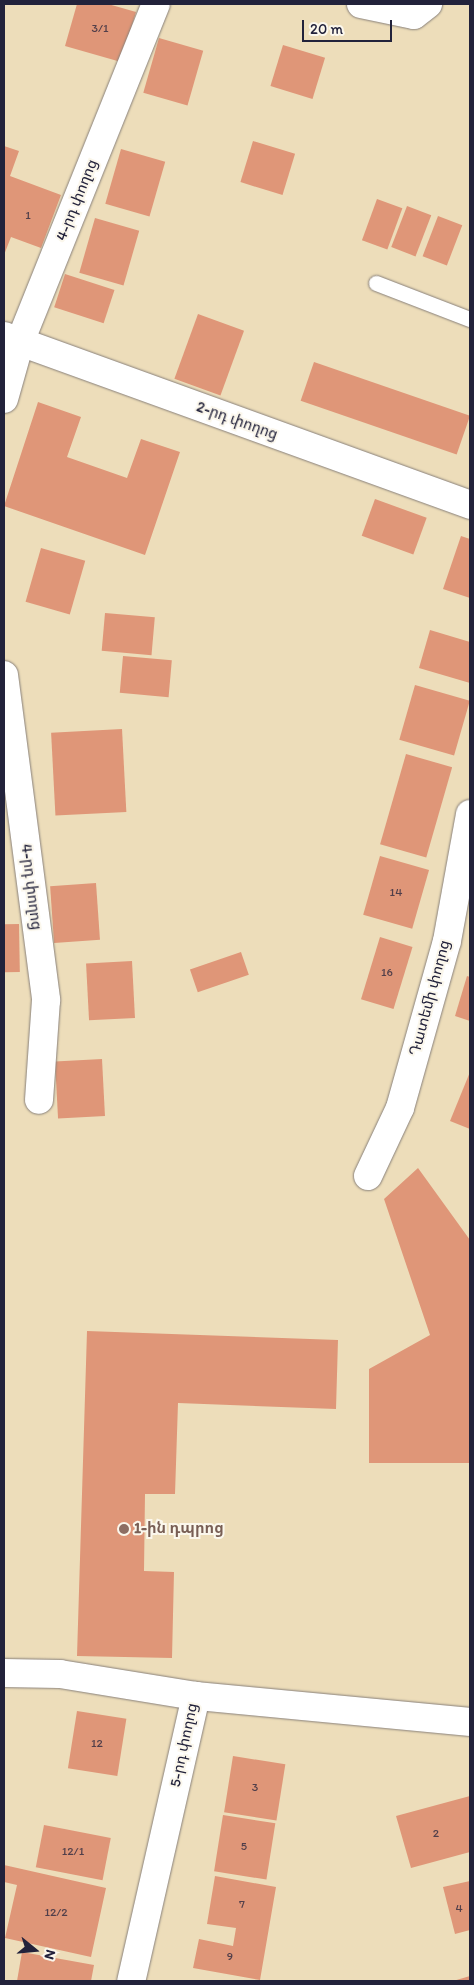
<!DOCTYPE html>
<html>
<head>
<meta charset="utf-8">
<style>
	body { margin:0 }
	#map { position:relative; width:474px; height:1985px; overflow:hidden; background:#edddba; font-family:Itim,"Noto Sans Armenian",sans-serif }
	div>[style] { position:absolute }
	.building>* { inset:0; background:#df9678; transform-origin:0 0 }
	.roads { filter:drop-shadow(0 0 1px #88807a) drop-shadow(0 0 1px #88807a) }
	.service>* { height:15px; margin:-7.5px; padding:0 7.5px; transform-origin:7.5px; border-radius:7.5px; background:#fff }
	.minor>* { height:28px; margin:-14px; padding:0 14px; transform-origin:14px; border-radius:14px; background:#fff }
	.dots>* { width:14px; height:14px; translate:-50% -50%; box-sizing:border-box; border:2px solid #fbf7ec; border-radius:50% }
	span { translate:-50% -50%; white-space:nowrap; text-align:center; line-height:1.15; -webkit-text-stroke:4px #fbf7ec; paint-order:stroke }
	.number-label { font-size:12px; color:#513f4a }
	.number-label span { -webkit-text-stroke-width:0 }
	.street-label { font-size:15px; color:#22223b }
	.education-label { font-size:15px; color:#785e54; font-weight:700 }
	.left { translate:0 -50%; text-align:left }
	.frame { position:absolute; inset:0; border:5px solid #22223b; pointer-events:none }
	.north { position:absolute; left:10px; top:1925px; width:50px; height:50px; -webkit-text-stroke:4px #fbf7ec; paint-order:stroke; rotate:107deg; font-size:14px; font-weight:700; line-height:20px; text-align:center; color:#22223b }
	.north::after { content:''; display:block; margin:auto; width:18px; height:22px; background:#22223b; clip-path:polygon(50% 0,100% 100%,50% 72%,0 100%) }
	.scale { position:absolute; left:302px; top:20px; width:90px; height:22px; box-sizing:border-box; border:2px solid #22223b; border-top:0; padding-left:6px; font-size:15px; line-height:18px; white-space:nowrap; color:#22223b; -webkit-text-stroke:4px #fbf7ec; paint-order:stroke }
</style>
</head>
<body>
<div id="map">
	<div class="building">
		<i style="clip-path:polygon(77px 4px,108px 4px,136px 12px,121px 62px,65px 46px)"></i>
		<i style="left:159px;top:38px;width:46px;height:57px;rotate:16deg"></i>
		<i style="left:283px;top:45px;width:44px;height:43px;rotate:17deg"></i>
		<i style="left:253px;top:141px;width:44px;height:43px;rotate:17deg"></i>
		<i style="clip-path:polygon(4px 146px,19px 151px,10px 176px,61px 195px,41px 248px,11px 237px,4px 255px)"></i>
		<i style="left:121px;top:149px;width:46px;height:57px;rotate:16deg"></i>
		<i style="left:377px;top:199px;width:27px;height:44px;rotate:20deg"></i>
		<i style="left:407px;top:206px;width:26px;height:44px;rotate:21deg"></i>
		<i style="left:438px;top:216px;width:26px;height:43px;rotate:21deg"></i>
		<i style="left:95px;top:218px;width:46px;height:57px;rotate:16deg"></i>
		<i style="left:65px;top:274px;width:52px;height:35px;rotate:18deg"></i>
		<i style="left:198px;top:314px;width:49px;height:69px;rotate:20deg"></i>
		<i style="left:314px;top:362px;width:165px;height:41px;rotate:19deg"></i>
		<i style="clip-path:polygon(38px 402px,81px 417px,67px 457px,127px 478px,141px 439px,180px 452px,145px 555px,4px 506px)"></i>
		<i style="left:375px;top:499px;width:55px;height:39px;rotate:20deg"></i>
		<i style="clip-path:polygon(461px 536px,470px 539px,470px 598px,443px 589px)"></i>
		<i style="left:41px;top:548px;width:46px;height:56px;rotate:16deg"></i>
		<i style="left:105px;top:613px;width:50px;height:38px;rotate:5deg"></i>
		<i style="clip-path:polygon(430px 630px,470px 642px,470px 683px,419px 668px)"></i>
		<i style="left:123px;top:656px;width:49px;height:37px;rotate:5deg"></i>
		<i style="left:415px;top:685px;width:57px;height:57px;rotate:16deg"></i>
		<i style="left:122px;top:729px;width:83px;height:71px;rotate:87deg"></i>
		<i style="left:406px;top:754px;width:48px;height:94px;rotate:16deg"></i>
		<i style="left:380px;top:856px;width:51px;height:61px;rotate:16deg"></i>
		<i style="left:96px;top:883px;width:57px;height:46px;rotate:86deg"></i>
		<i style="left:19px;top:924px;width:48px;height:15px;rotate:89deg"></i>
		<i style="left:380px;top:937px;width:34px;height:65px;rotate:17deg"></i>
		<i style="left:241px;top:952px;width:24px;height:54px;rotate:71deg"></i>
		<i style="left:132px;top:961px;width:57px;height:46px;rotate:87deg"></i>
		<i style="clip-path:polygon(467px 976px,470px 977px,470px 1021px,455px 1016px)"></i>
		<i style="left:102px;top:1059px;width:57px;height:47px;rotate:87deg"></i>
		<i style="clip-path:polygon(470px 1072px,470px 1129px,450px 1121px)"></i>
		<i style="clip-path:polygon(418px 1168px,470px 1240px,470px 1463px,369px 1463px,369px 1369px,430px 1335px,384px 1199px)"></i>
		<i style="clip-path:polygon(87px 1331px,338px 1340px,336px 1409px,178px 1403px,175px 1494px,145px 1494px,144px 1571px,174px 1572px,172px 1658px,77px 1656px)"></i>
		<i style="left:77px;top:1711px;width:50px;height:58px;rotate:9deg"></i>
		<i style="left:233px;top:1756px;width:53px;height:57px;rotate:9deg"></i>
		<i style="clip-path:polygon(470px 1796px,470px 1852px,411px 1868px,396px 1816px)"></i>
		<i style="left:223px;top:1815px;width:53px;height:57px;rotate:9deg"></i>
		<i style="left:44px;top:1825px;width:68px;height:43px;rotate:11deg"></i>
		<i style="clip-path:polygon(4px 1865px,106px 1888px,91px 1957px,5px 1938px,17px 1885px,4px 1882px)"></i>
		<i style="clip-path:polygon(215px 1876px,276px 1887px,260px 1980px,193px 1968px,199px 1939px,233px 1946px,236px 1928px,207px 1924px)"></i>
		<i style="clip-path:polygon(470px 1881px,470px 1930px,455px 1934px,443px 1887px)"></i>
		<i style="clip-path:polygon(22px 1952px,94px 1965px,91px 1981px,17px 1981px)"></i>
		<i style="clip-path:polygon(470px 1976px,470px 1981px,453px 1981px)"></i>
	</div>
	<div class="roads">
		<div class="service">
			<i style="left:376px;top:283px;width:101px;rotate:21deg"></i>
		</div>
		<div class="minor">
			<i style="left:361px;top:4px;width:54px;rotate:11.7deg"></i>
			<i style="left:414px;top:15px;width:18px;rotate:-38deg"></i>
			<i style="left:4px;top:336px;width:496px;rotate:19.9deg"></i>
			<i style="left:4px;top:399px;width:59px;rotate:-74.3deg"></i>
			<i style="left:20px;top:342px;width:364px;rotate:-68.1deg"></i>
			<i style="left:4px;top:675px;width:328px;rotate:82.6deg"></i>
			<i style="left:46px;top:1000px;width:100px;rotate:94deg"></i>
			<i style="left:368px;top:1176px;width:75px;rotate:-64.8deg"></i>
			<i style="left:400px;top:1108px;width:173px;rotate:-74.3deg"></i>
			<i style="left:447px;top:941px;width:129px;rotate:-79.7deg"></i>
			<i style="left:4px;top:1673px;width:56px;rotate:1deg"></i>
			<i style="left:60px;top:1674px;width:138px;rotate:9.2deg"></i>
			<i style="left:196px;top:1696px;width:292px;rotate:102.8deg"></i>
			<i style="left:196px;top:1696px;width:275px;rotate:5.4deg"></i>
		</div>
	</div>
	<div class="dots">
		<i style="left:124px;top:1529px;background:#8d6e63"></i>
	</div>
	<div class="number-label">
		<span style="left:100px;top:29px">3/1</span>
		<span style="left:28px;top:216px">1</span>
		<span style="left:396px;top:893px">14</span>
		<span style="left:387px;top:973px">16</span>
		<span style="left:97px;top:1744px">12</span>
		<span style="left:255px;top:1788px">3</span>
		<span style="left:436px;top:1834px">2</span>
		<span style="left:244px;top:1847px">5</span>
		<span style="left:73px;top:1852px">12/1</span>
		<span style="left:242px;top:1905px">7</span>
		<span style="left:459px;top:1909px">4</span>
		<span style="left:56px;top:1913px">12/2</span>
		<span style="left:230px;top:1957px">9</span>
	</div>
	<div class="street-label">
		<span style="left:77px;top:200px;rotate:-68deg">4-րդ փողոց</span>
		<span style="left:237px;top:421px;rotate:20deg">2-րդ փողոց</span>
		<span style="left:31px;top:887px;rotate:83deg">4-րդ փողոց</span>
		<span style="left:430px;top:998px;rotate:-75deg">Դատեմի փողոց</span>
		<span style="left:184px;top:1745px;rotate:-78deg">5-րդ փողոց</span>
	</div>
	<div class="education-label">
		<span class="left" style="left:134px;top:1529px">1-ին դպրոց</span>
	</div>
	<div class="frame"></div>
	<div class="north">N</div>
	<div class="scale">20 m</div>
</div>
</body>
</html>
